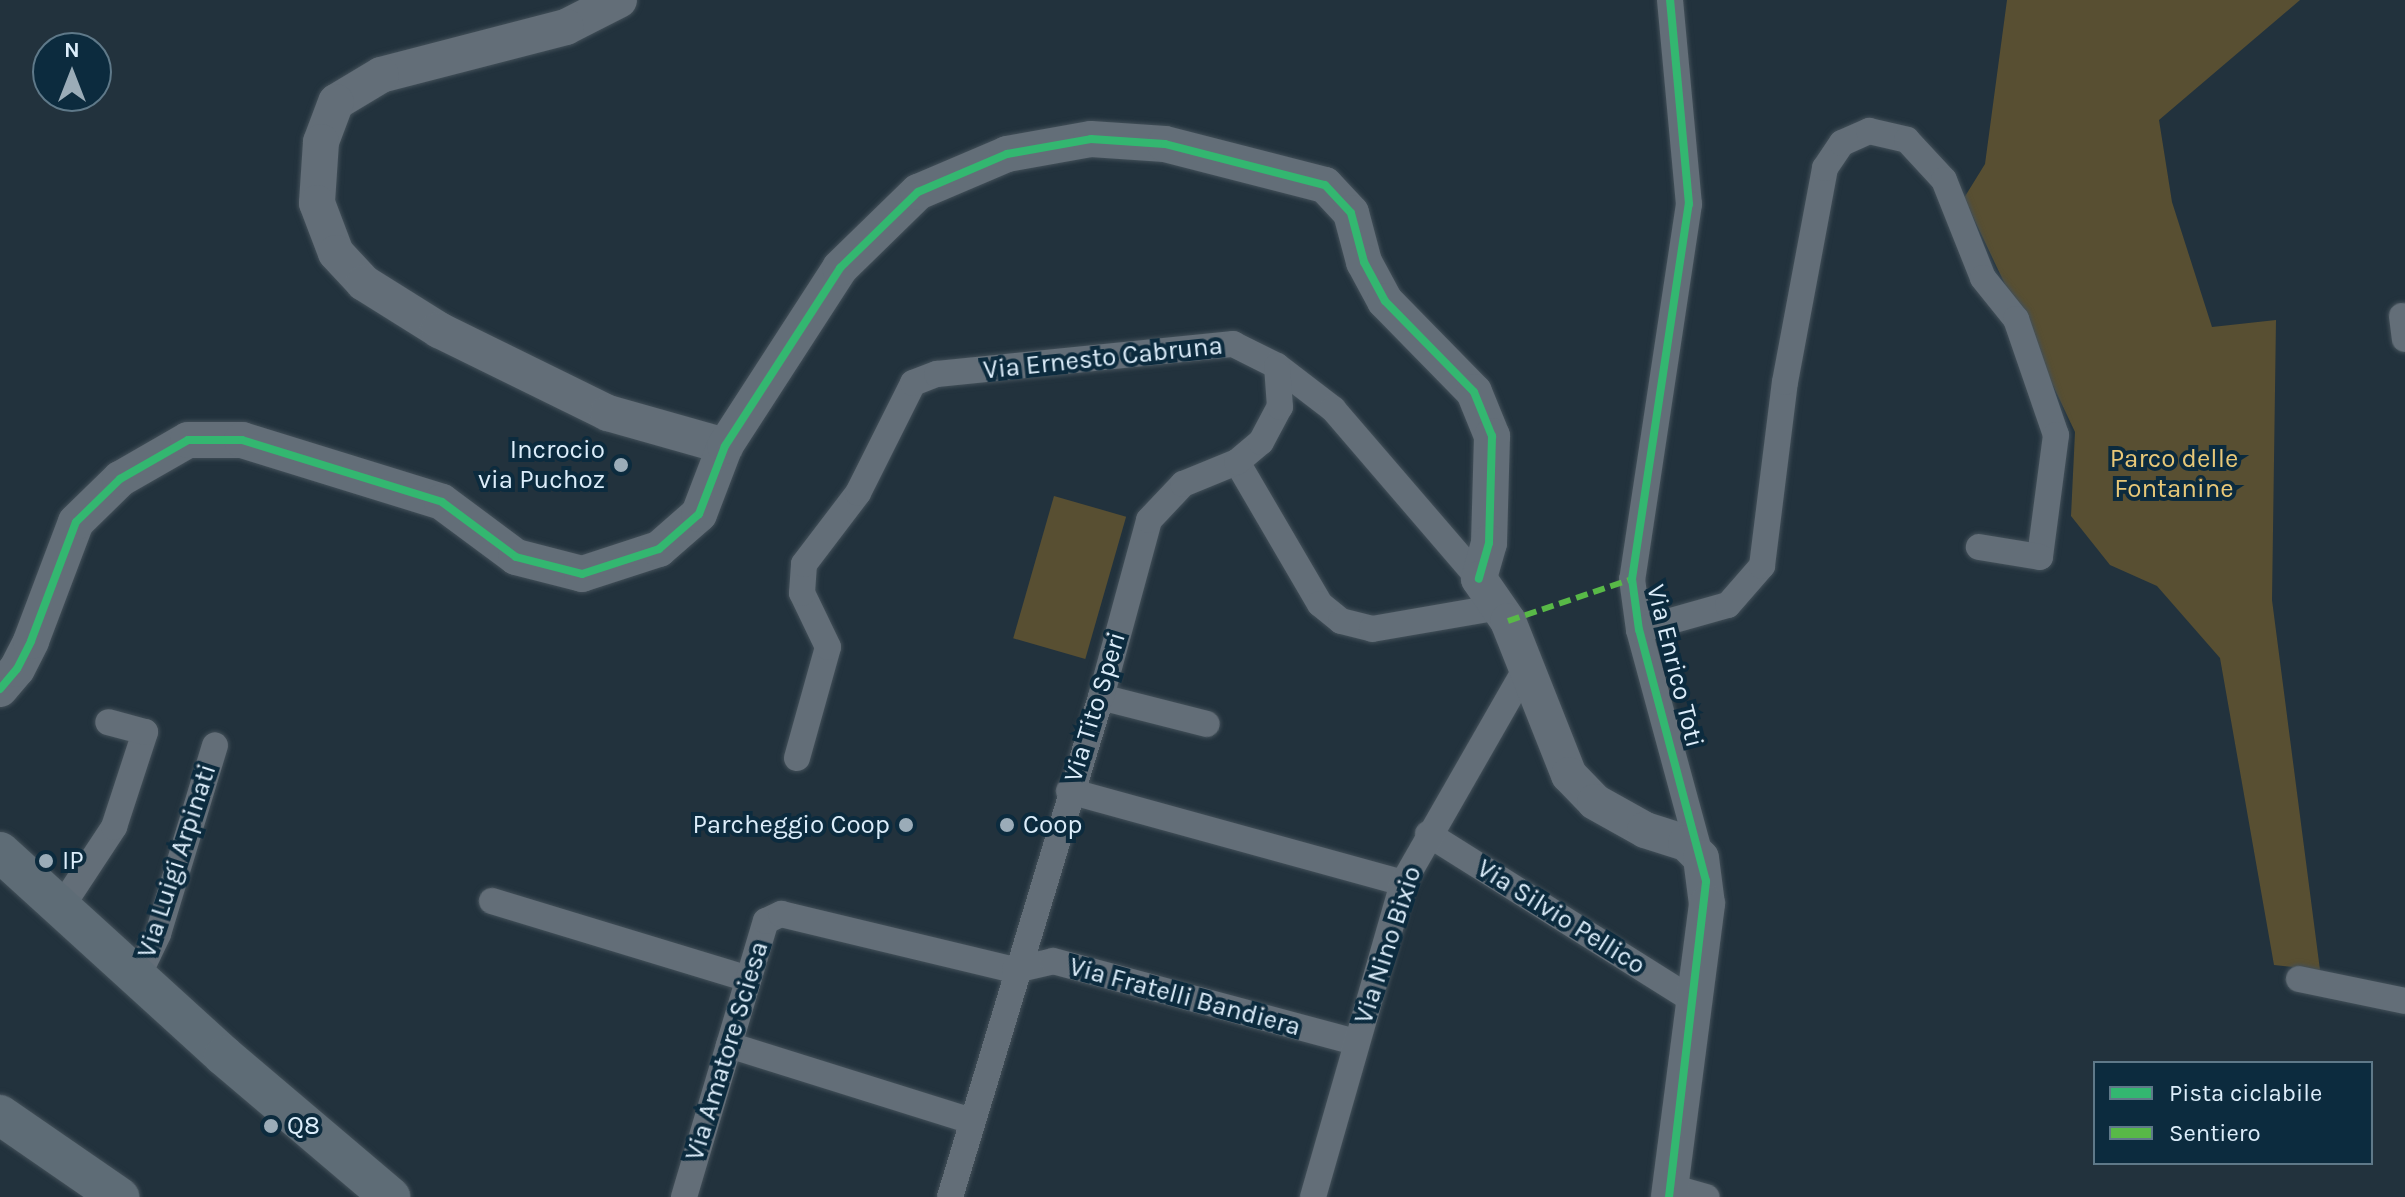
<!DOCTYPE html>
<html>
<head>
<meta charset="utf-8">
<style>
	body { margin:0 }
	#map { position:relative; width:2405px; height:1197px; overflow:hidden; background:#22323d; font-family:Karla,sans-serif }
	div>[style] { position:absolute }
	.green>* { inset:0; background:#584f32; transform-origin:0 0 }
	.roads { filter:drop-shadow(0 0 2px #435059) drop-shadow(0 0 2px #435059) }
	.street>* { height:26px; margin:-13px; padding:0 13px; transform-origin:13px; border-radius:13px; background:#636e78 }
	.secondary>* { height:36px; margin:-18px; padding:0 18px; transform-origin:18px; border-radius:18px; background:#636e78 }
	.primary>* { height:40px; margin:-20px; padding:0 20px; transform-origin:20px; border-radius:20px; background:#5e6c76 }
	.quiet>* { height:6px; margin-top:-3px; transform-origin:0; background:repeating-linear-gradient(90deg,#58b947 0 12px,transparent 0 18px) }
	.cycleway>* { height:8px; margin:-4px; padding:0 4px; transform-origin:4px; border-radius:4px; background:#33b770 }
	.dots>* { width:22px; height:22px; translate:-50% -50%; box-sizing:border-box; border:4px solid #0c2b3e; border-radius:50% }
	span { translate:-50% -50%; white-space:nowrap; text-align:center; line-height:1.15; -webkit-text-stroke:8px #0c2b3e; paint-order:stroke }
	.street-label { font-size:26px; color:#dcedfa }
	.poi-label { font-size:26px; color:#dcedfa }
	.right { translate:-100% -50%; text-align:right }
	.left { translate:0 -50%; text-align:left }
	.park-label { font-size:26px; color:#e8c878 }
	.legend { position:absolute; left:2093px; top:1061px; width:280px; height:104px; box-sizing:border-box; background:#0c2b3e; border:2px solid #5f7989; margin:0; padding:10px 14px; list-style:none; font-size:24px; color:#dcedfa }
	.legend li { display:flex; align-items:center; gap:16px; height:40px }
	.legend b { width:40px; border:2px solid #5f7989 }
	.north { position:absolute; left:32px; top:32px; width:80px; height:80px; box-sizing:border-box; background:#0c2b3e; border:2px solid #5f7989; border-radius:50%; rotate:0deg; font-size:22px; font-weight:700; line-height:32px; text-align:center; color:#dcedfa }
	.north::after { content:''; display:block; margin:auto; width:28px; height:36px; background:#9bacb8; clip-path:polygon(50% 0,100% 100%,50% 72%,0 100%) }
</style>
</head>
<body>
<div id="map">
	<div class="green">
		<i style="clip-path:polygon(2007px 0,2300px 0,2159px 120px,2172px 202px,2212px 327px,2276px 320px,2272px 600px,2320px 970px,2274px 965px,2220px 658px,2157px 586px,2110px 565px,2071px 516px,2075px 432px,1964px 198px,1985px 164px)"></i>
		<i style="left:1054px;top:496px;width:75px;height:148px;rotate:16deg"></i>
	</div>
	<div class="roads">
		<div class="street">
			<i style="left:1670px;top:0;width:205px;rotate:84.7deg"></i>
			<i style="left:1689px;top:204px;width:379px;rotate:98.6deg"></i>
			<i style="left:1632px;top:579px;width:51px;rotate:82.2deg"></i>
			<i style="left:1639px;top:630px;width:236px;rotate:74.8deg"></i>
			<i style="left:2402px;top:316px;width:23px;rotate:83deg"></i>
			<i style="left:1237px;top:462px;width:164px;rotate:59.7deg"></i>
			<i style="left:1320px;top:604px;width:27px;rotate:39deg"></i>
			<i style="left:1341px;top:621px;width:32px;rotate:14deg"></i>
			<i style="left:1372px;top:629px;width:130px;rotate:-9.8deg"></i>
			<i style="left:1639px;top:630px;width:92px;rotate:-15.7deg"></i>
			<i style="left:1728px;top:605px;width:52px;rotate:-48.9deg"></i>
			<i style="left:1762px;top:566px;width:185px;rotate:-82.9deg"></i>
			<i style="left:1785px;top:382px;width:218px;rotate:-79.4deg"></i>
			<i style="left:1825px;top:168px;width:30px;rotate:-56deg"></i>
			<i style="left:1842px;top:143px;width:30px;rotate:-24deg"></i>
			<i style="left:1869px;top:131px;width:39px;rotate:13deg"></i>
			<i style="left:1907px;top:140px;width:54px;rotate:47.2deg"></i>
			<i style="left:1944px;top:180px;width:105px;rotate:68.3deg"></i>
			<i style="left:1983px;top:278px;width:53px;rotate:51.2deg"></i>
			<i style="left:2016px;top:319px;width:123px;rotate:71deg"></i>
			<i style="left:2056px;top:435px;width:123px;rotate:97.5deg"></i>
			<i style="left:2040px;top:557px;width:62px;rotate:-170.7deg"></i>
			<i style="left:1101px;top:697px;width:109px;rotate:14.3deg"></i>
			<i style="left:797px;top:758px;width:115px;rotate:-74.4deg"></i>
			<i style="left:828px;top:647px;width:60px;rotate:-115.7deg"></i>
			<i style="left:802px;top:593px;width:29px;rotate:-86deg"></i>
			<i style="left:804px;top:564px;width:89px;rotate:-52.7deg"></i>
			<i style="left:858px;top:493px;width:123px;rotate:-63.4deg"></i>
			<i style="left:913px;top:383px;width:26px;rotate:-21deg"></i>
			<i style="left:937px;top:374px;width:298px;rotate:-5.8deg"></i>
			<i style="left:1233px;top:344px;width:49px;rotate:26.6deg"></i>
			<i style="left:1277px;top:366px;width:71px;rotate:37.5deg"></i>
			<i style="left:1333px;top:409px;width:224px;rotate:49.3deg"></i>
			<i style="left:1069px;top:791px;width:346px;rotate:15.4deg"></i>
			<i style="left:1428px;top:834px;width:313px;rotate:32.1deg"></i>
			<i style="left:492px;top:901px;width:268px;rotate:16.9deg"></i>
			<i style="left:62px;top:906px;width:95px;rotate:-56.6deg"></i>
			<i style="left:114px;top:827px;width:100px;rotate:-71.9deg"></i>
			<i style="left:145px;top:732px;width:38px;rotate:-165deg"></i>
			<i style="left:138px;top:976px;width:47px;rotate:-64.5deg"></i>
			<i style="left:158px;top:934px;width:197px;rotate:-73.2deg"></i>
			<i style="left:2299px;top:979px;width:108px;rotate:11.7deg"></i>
			<i style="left:729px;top:1045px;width:255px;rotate:17.4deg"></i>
			<i style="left:1671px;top:1187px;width:37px;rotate:16deg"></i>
			<i style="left:684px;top:1197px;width:288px;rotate:-73.5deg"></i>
			<i style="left:766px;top:921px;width:17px;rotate:-25deg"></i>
			<i style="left:781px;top:914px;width:241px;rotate:13.5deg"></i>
			<i style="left:1015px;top:970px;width:39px;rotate:-13deg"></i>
			<i style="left:1053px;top:961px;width:313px;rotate:15deg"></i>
			<i style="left:950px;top:1197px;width:522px;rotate:-73.2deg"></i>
			<i style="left:1101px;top:697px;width:183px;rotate:-74.8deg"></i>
			<i style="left:1149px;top:520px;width:50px;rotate:-46.6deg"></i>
			<i style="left:1183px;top:484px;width:58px;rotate:-22.2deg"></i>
			<i style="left:1237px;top:462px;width:31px;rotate:-40deg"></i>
			<i style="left:1261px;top:442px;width:40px;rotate:-62deg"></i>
			<i style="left:1280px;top:407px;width:41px;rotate:-94.2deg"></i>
			<i style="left:1313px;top:1197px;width:327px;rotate:-74deg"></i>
			<i style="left:1403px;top:883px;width:248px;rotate:-60.2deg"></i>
		</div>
		<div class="secondary">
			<i style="left:619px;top:0;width:59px;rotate:153deg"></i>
			<i style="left:566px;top:27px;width:191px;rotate:165.5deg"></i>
			<i style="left:381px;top:75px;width:52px;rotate:149deg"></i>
			<i style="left:336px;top:102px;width:43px;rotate:110.6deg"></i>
			<i style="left:321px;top:142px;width:61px;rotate:93.8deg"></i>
			<i style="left:317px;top:203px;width:53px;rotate:69.2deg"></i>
			<i style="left:336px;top:253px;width:41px;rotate:47deg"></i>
			<i style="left:364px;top:283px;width:89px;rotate:32.1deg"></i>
			<i style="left:439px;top:330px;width:188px;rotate:26.2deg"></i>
			<i style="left:608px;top:413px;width:122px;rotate:15.8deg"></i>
			<i style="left:0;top:689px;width:26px;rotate:-50deg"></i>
			<i style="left:17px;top:669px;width:31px;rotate:-63deg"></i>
			<i style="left:31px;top:641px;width:127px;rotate:-69.3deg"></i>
			<i style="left:76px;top:522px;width:62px;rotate:-44.3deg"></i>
			<i style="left:120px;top:479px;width:78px;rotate:-29.8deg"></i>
			<i style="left:188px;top:440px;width:54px"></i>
			<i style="left:242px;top:440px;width:209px;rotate:17.2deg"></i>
			<i style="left:442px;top:502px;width:92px;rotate:36.6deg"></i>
			<i style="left:516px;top:557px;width:68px;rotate:14.4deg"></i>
			<i style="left:582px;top:574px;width:81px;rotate:-18deg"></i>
			<i style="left:659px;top:549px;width:53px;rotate:-41.2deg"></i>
			<i style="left:699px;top:514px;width:73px;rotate:-69.1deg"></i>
			<i style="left:725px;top:446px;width:212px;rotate:-57.1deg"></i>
			<i style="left:840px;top:268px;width:109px;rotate:-44.3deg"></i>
			<i style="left:918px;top:192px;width:97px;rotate:-23.1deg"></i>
			<i style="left:1007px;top:154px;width:85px;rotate:-10.1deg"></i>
			<i style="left:1091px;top:139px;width:74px;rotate:3.9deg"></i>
			<i style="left:1165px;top:144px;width:165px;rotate:14.4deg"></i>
			<i style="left:1325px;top:185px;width:38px;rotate:47deg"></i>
			<i style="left:1351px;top:213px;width:51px;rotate:75.1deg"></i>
			<i style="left:1364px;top:262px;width:44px;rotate:61.7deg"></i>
			<i style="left:1385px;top:301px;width:127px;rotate:45.6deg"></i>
			<i style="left:1474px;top:392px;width:48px;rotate:67.8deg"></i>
			<i style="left:1492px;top:436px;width:107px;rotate:91.6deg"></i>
			<i style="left:1489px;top:543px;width:37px;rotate:106deg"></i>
			<i style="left:1479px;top:579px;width:51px;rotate:55.4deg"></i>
			<i style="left:1508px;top:621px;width:166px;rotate:68.4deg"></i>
			<i style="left:1569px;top:775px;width:37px;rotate:46deg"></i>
			<i style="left:1595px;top:802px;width:57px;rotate:29.2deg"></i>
			<i style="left:1645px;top:830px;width:43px;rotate:17.6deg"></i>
			<i style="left:1686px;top:843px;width:21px;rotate:45deg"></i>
			<i style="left:1701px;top:858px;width:46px;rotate:82.6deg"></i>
			<i style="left:1707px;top:904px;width:295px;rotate:97.4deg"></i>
		</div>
		<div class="primary">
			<i style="left:0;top:852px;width:303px;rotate:42.3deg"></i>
			<i style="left:224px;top:1056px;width:218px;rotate:40.3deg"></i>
			<i style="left:0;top:1115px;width:145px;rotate:34.6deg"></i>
		</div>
	</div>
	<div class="quiet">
		<i style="left:1508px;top:621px;width:131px;rotate:-18.7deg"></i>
	</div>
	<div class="cycleway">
		<i style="left:0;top:689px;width:26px;rotate:-50deg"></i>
		<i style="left:17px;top:669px;width:31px;rotate:-63deg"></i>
		<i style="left:31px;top:641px;width:127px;rotate:-69.3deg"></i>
		<i style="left:76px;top:522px;width:62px;rotate:-44.3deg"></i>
		<i style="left:120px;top:479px;width:78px;rotate:-29.8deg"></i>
		<i style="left:188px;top:440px;width:54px"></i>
		<i style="left:242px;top:440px;width:209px;rotate:17.2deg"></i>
		<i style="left:442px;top:502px;width:92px;rotate:36.6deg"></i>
		<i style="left:516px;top:557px;width:68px;rotate:14.4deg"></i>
		<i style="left:582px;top:574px;width:81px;rotate:-18deg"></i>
		<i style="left:659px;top:549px;width:53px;rotate:-41.2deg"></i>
		<i style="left:699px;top:514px;width:73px;rotate:-69.1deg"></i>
		<i style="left:725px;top:446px;width:212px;rotate:-57.1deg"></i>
		<i style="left:840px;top:268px;width:109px;rotate:-44.3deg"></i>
		<i style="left:918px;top:192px;width:97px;rotate:-23.1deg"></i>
		<i style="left:1007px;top:154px;width:85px;rotate:-10.1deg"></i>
		<i style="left:1091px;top:139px;width:74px;rotate:3.9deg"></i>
		<i style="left:1165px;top:144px;width:165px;rotate:14.4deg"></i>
		<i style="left:1325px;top:185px;width:38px;rotate:47deg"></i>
		<i style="left:1351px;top:213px;width:51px;rotate:75.1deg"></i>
		<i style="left:1364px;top:262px;width:44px;rotate:61.7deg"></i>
		<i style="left:1385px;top:301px;width:127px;rotate:45.6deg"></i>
		<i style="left:1474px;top:392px;width:48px;rotate:67.8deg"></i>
		<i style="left:1492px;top:436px;width:107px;rotate:91.6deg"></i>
		<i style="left:1489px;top:543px;width:37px;rotate:106deg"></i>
		<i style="left:1669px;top:1197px;width:318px;rotate:-83.3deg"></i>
		<i style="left:1706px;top:881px;width:260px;rotate:-104.9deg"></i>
		<i style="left:1639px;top:630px;width:51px;rotate:-97.8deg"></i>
		<i style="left:1632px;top:579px;width:379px;rotate:-81.4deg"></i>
		<i style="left:1689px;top:204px;width:205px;rotate:-95.3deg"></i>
	</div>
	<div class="dots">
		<i style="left:621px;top:465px;background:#9bacb8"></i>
		<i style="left:906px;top:825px;background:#9bacb8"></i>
		<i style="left:1007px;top:825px;background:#9bacb8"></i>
		<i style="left:46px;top:861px;background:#9bacb8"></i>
		<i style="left:271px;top:1126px;background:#9bacb8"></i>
	</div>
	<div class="street-label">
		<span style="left:1103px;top:358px;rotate:-6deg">Via Ernesto Cabruna</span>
		<span style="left:1675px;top:666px;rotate:76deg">Via Enrico Toti</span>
		<span style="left:1095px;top:707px;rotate:-73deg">Via Tito Speri</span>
		<span style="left:177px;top:861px;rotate:-72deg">Via Luigi Arpinati</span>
		<span style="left:1561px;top:917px;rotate:32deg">Via Silvio Pellico</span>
		<span style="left:1388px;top:945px;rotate:-72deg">Via Nino Bixio</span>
		<span style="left:1185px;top:997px;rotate:15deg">Via Fratelli Bandiera</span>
		<span style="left:727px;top:1051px;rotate:-73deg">Via Amatore Sciesa</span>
	</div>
	<div class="poi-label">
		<span class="right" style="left:605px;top:465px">Incrocio<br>via Puchoz</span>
		<span class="right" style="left:890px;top:825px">Parcheggio Coop</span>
		<span class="left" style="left:1023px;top:825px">Coop</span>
		<span class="left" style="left:62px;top:861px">IP</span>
		<span class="left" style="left:287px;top:1126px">Q8</span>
	</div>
	<div class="park-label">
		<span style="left:2174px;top:474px">Parco delle<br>Fontanine</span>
	</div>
	<ul class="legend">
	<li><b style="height:10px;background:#33b770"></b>Pista ciclabile</li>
	<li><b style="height:10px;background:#58b947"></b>Sentiero</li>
	</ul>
	<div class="north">N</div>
</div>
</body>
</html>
